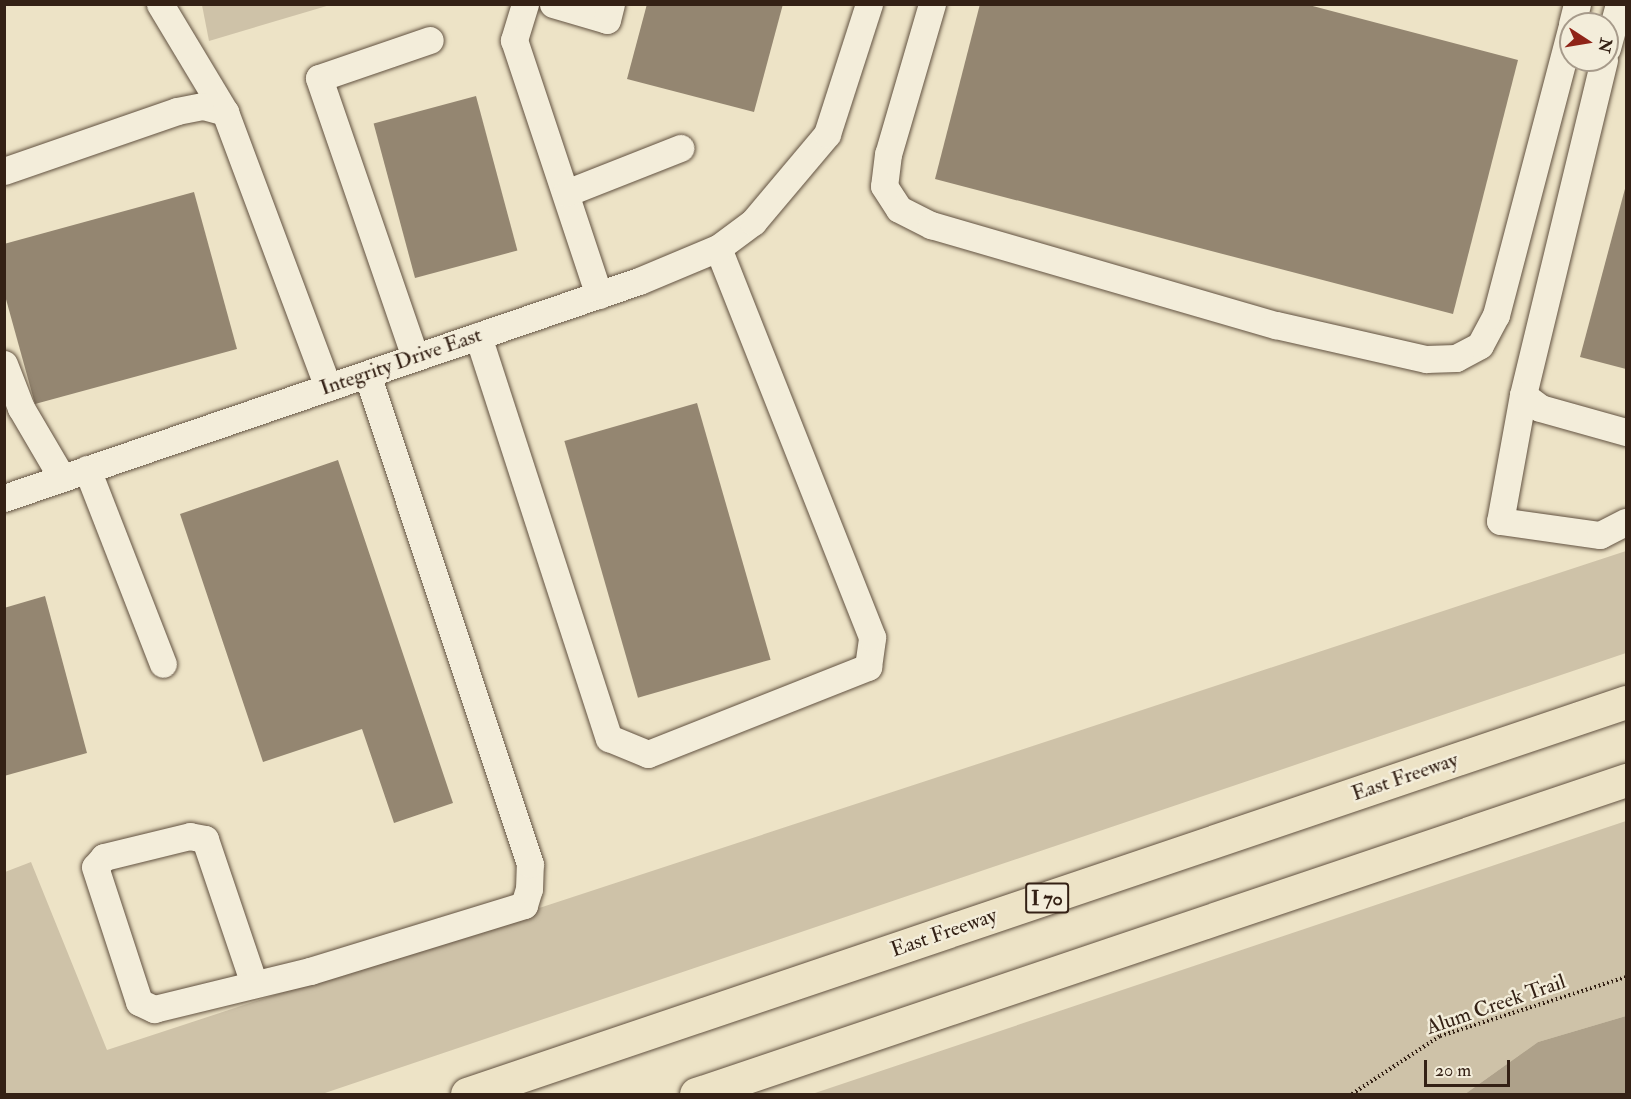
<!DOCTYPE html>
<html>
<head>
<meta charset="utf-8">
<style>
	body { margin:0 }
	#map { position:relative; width:1631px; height:1099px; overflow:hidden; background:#ede3c6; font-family:"IM FELL Double Pica",serif }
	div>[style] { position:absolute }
	.green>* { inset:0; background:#cec2a8 }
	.water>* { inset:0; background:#aea18a }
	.building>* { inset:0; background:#948671; transform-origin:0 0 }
	.path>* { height:4px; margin-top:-2px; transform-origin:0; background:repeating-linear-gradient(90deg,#342115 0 1.5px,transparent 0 4.5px) }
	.roads { filter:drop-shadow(0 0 2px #625241) drop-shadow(0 0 2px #625241) }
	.minor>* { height:27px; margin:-13.5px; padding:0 13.5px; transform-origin:13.5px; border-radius:13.5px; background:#f3edda }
	.highway>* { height:33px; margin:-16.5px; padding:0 16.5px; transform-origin:16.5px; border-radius:16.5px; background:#ede3c6 }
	span { translate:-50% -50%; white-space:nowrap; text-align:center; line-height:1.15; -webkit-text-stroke:5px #f3edda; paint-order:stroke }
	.shield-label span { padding:2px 4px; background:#f3edda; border:2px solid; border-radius:4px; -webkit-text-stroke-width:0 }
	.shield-label { font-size:20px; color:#342115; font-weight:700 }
	.street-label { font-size:21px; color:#342115 }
	.frame { position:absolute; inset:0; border:6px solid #342115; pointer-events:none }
	.north { position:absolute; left:1559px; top:12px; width:60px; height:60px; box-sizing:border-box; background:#f3edda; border:2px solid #a79b8b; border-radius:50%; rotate:102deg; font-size:16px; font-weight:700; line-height:24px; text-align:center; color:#342115 }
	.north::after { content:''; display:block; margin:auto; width:21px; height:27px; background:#8f2418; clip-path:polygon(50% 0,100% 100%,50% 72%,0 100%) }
	.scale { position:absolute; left:1424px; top:1060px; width:86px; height:27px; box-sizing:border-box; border:3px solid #342115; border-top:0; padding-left:8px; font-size:18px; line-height:21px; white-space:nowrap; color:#342115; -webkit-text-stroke:4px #f3edda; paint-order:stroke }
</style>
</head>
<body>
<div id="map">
	<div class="green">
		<i style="clip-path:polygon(202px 5px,202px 4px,330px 5px,209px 41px)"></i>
		<i style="clip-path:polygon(1626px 551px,1626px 653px,322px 1094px,5px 1094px,5px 872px,31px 862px,107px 1050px)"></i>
		<i style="clip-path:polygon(1626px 821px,1626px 1016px,1538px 1042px,1465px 1094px,812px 1094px)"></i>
	</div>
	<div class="water">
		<i style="clip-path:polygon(1626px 1016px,1626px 1094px,1465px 1094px,1538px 1042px)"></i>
	</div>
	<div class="building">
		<i style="clip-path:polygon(647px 4px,783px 4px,754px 112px,627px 79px)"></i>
		<i style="clip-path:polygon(980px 4px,1305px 4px,1518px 60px,1453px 314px,935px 179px)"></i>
		<i style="left:476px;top:96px;width:160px;height:106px;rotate:75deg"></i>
		<i style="clip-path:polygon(1626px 185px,1626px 369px,1580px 357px)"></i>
		<i style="clip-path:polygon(194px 192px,237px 349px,35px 404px,4px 292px,4px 244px)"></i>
		<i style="left:697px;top:403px;width:267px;height:138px;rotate:74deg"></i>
		<i style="clip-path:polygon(338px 460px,453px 803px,394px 823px,362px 729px,263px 762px,180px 514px)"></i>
		<i style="clip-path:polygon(45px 596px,87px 753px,4px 776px,4px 608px)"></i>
	</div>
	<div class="path">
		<i style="left:1352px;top:1094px;width:105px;rotate:-33.4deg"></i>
		<i style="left:1440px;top:1036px;width:195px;rotate:-17.6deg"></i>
	</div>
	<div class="roads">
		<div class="minor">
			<i style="left:160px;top:4px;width:126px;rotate:59deg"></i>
			<i style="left:525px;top:4px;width:38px;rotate:107deg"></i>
			<i style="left:514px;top:40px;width:269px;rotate:71.6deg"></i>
			<i style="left:553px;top:4px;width:56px;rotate:16.5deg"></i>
			<i style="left:607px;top:20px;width:16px;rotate:-76deg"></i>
			<i style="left:932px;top:4px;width:156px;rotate:106.3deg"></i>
			<i style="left:888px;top:154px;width:32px;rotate:97deg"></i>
			<i style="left:884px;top:186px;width:27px;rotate:57deg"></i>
			<i style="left:899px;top:209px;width:36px;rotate:27deg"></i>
			<i style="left:931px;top:225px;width:359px;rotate:16.2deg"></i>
			<i style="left:1276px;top:325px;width:154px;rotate:12.8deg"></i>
			<i style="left:1426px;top:359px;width:30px;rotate:-2deg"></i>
			<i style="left:1456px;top:358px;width:27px;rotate:-28deg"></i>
			<i style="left:1480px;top:345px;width:34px;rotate:-62deg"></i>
			<i style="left:1496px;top:315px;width:296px;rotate:-75.3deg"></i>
			<i style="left:1572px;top:24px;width:21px;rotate:-76deg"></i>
			<i style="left:1607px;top:48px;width:46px;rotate:-74.7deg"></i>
			<i style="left:1604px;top:60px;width:345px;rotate:103.6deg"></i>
			<i style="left:1523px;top:395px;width:21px;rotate:37deg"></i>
			<i style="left:1540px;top:408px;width:89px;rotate:15.6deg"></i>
			<i style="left:4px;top:171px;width:183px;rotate:-19.1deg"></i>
			<i style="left:177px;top:111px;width:26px;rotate:-11deg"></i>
			<i style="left:203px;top:106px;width:23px;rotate:15deg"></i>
			<i style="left:225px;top:112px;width:294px;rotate:69.5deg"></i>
			<i style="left:566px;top:193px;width:123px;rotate:-21.5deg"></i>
			<i style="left:478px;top:336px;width:423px;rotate:72deg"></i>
			<i style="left:609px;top:738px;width:42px;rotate:22.3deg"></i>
			<i style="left:648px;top:754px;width:237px;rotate:-21.6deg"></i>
			<i style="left:868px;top:667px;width:30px;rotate:-82deg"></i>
			<i style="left:872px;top:637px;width:418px;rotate:-111.6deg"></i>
			<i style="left:415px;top:357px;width:295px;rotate:-109deg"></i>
			<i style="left:319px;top:78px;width:117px;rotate:-18.9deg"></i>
			<i style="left:4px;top:364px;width:47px;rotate:68.9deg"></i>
			<i style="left:21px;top:408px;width:81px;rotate:59.6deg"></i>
			<i style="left:1523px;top:395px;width:128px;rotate:100.3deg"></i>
			<i style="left:1500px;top:521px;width:101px;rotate:8deg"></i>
			<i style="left:1600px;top:535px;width:29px;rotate:-27deg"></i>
			<i style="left:87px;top:469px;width:209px;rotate:68.7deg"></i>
			<i style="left:4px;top:498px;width:671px;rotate:-18.87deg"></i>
			<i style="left:639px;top:281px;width:86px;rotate:-22.7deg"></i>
			<i style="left:718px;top:248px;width:44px;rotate:-36.6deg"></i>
			<i style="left:753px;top:222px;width:115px;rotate:-49.9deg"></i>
			<i style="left:827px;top:134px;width:137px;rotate:-72.1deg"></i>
			<i style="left:254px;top:984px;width:153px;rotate:-108.7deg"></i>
			<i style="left:205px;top:839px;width:15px;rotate:-169deg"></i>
			<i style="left:190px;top:836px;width:89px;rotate:166.3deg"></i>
			<i style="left:104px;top:857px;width:13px;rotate:132deg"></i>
			<i style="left:95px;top:867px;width:142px;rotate:71.9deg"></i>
			<i style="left:139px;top:1002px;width:17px;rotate:25deg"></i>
			<i style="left:154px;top:1009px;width:161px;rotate:-13.7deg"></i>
			<i style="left:310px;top:971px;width:224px;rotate:-17.1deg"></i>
			<i style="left:524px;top:905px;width:17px;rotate:-73deg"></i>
			<i style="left:529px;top:889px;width:25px;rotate:-88deg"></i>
			<i style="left:530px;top:864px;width:516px;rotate:-108.4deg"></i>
		</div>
		<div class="highway">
			<i style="left:467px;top:1094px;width:1223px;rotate:-18.69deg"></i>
			<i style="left:696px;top:1094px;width:982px;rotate:-18.66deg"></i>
		</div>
	</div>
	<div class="shield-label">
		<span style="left:1047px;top:898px">I 70</span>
	</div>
	<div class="street-label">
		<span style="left:401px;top:362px;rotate:-19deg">Integrity Drive East</span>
		<span style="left:1405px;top:777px;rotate:-19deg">East Freeway</span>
		<span style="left:944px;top:933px;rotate:-19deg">East Freeway</span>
		<span style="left:1496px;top:1005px;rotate:-19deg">Alum Creek Trail</span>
	</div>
	<div class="frame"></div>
	<div class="north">N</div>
	<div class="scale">20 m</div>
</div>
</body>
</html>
